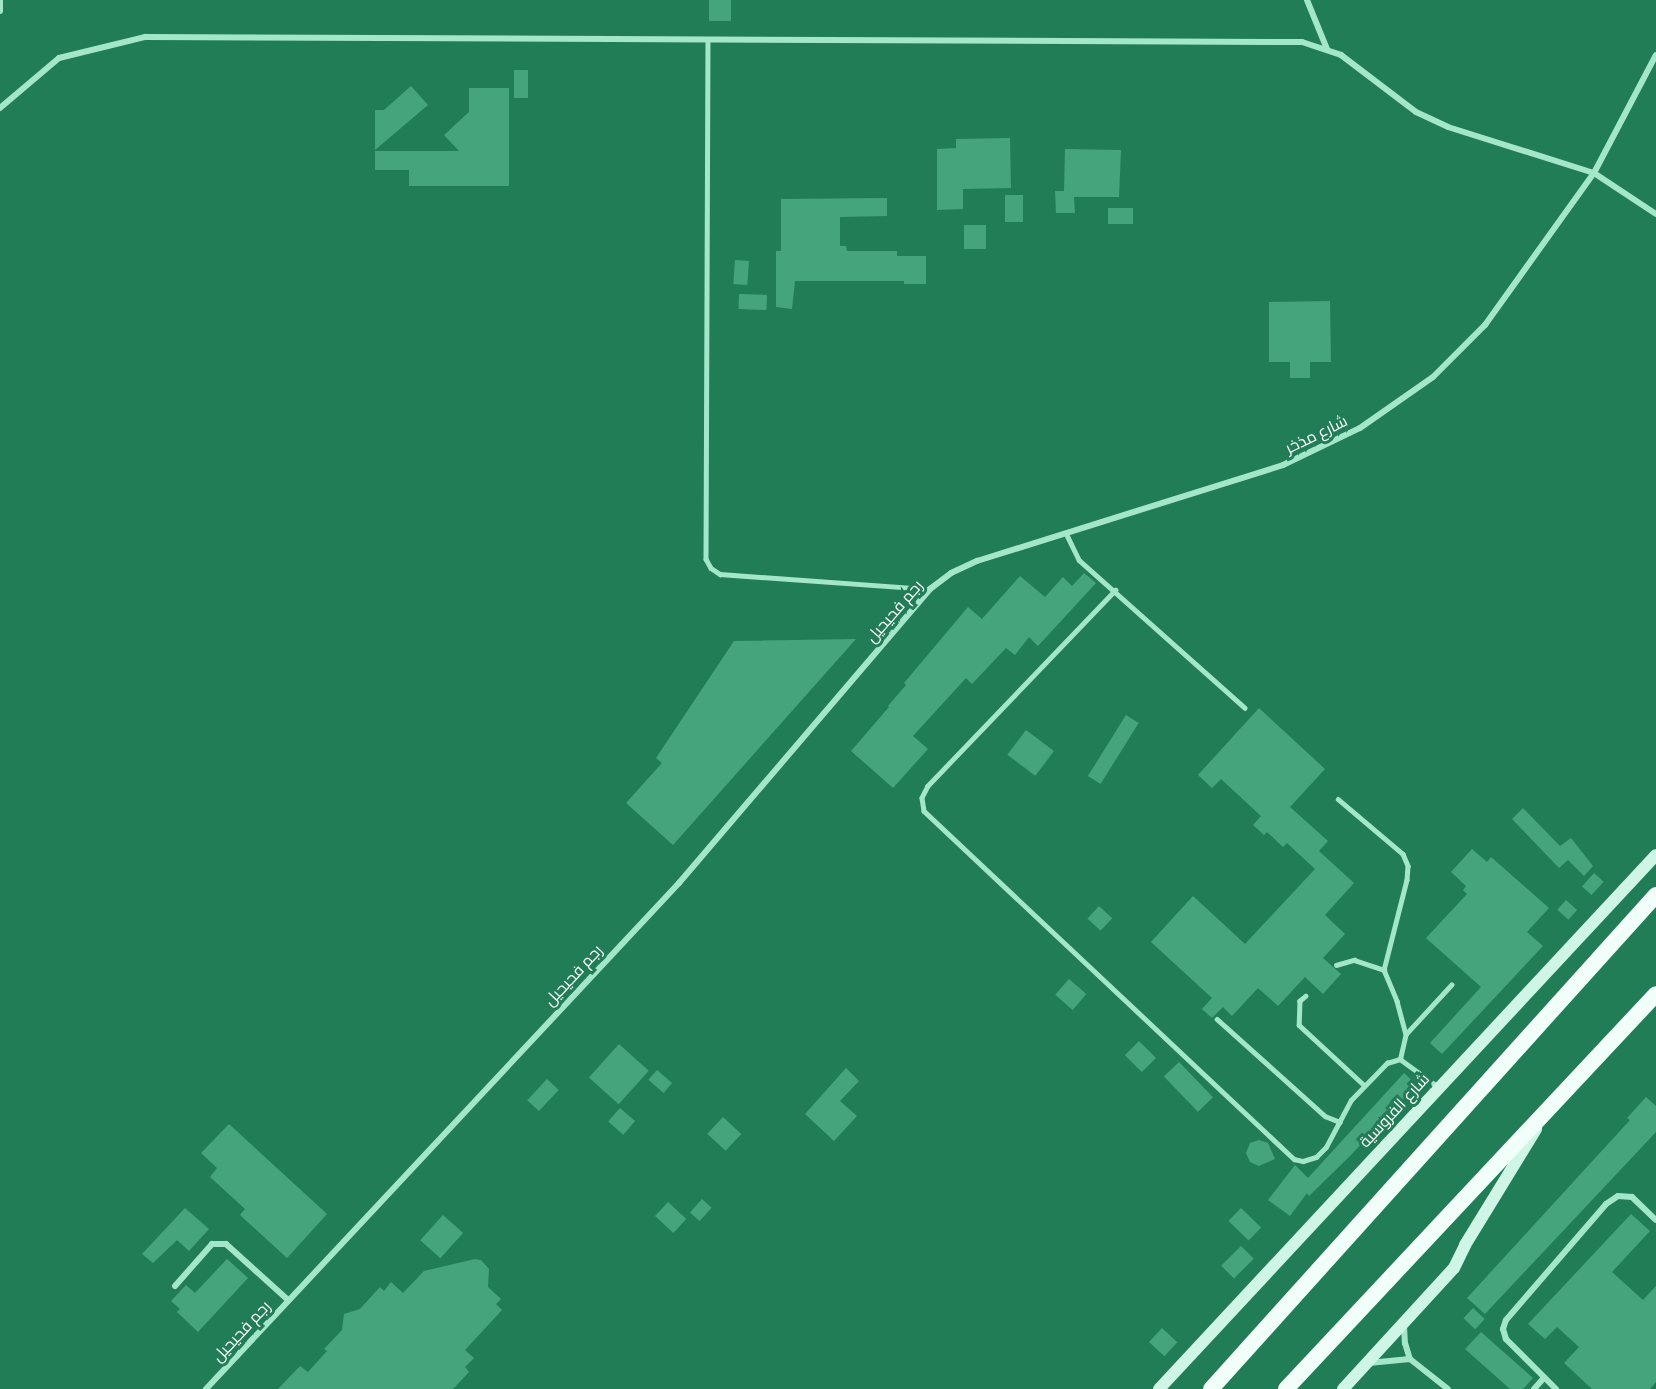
<!DOCTYPE html>
<html>
<head>
<meta charset="utf-8">
<style>
	body { margin:0 }
	#map { position:relative; width:1656px; height:1389px; overflow:hidden; background:#217d56; font-family:"Exo 2",Cairo,sans-serif }
	div>[style] { position:absolute }
	.building>* { inset:0; background:#46a47c; transform-origin:0 0 }
	.service>* { height:4.5px; margin:-2.25px; padding:0 2.25px; transform-origin:2.25px; border-radius:2.25px; background:#a4e6ca }
	.minor>* { height:6px; margin:-3px; padding:0 3px; transform-origin:3px; border-radius:3px; background:#a4e6ca }
	.secondary>* { height:12px; margin:-6px; padding:0 6px; transform-origin:6px; border-radius:6px; background:#cef5e5 }
	.trunk>* { height:16px; margin:-8px; padding:0 8px; transform-origin:8px; border-radius:8px; background:#f2fefa }
	span { translate:-50% -50%; white-space:nowrap; text-align:center; line-height:1.15; -webkit-text-stroke:6px #217d56; paint-order:stroke }
	.street-label { font-size:16px; color:#fff }
</style>
</head>
<body>
<div id="map">
	<div class="building">
		<i style="left:709px;top:0;width:22px;height:21px"></i>
		<i style="left:514px;top:70px;width:14px;height:28px"></i>
		<i style="clip-path:polygon(411px 86px,428px 105px,375px 150px,375px 110px,384px 110px)"></i>
		<i style="clip-path:polygon(469px 88px,509px 88px,509px 186px,409px 186px,409px 170px,375px 170px,375px 151px,459px 151px,444px 135px,469px 112px)"></i>
		<i style="clip-path:polygon(1010px 138px,1011px 188px,963px 189px,963px 209px,937px 210px,937px 149px,956px 148px,956px 139px)"></i>
		<i style="clip-path:polygon(1065px 149px,1121px 150px,1119px 197px,1074px 197px,1075px 213px,1056px 213px,1055px 191px,1064px 191px)"></i>
		<i style="left:1005px;top:195px;width:18px;height:27px"></i>
		<i style="clip-path:polygon(887px 198px,887px 216px,840px 217px,840px 246px,846px 246px,847px 251px,897px 251px,897px 256px,926px 256px,926px 284px,904px 284px,904px 281px,795px 281px,792px 309px,776px 307px,776px 251px,781px 251px,781px 199px)"></i>
		<i style="left:1108px;top:208px;width:25px;height:16px"></i>
		<i style="left:964px;top:225px;width:22px;height:24px"></i>
		<i style="left:735px;top:260px;width:14px;height:24px;rotate:4deg"></i>
		<i style="left:739px;top:294px;width:28px;height:15px;rotate:2deg"></i>
		<i style="clip-path:polygon(1330px 301px,1331px 362px,1310px 362px,1310px 378px,1290px 378px,1290px 362px,1269px 362px,1269px 302px)"></i>
		<i style="clip-path:polygon(1084px 573px,1096px 583px,1038px 646px,1029px 637px,1015px 655px,1006px 648px,972px 684px,966px 678px,913px 736px,928px 749px,893px 788px,851px 751px,889px 707px,888px 706px,906px 685px,904px 683px,968px 607px,982px 619px,1020px 576px,1045px 597px,1063px 577px,1072px 586px)"></i>
		<i style="clip-path:polygon(856px 639px,673px 845px,626px 803px,662px 763px,656px 758px,734px 641px)"></i>
		<i style="clip-path:polygon(1259px 708px,1325px 769px,1290px 807px,1328px 841px,1319px 851px,1354px 883px,1325px 915px,1345px 934px,1323px 958px,1341px 974px,1323px 994px,1305px 977px,1278px 1006px,1258px 988px,1232px 1016px,1223px 1007px,1212px 1018px,1202px 1009px,1212px 998px,1151px 942px,1193px 896px,1245px 944px,1315px 869px,1287px 843px,1283px 847px,1267px 832px,1264px 835px,1253px 825px,1261px 816px,1221px 779px,1212px 788px,1198px 775px)"></i>
		<i style="left:1126px;top:715px;width:15px;height:72px;rotate:32deg"></i>
		<i style="left:1026px;top:730px;width:35px;height:31px;rotate:37deg"></i>
		<i style="clip-path:polygon(1523px 808px,1560px 846px,1571px 838px,1593px 866px,1584px 876px,1568px 860px,1559px 868px,1512px 819px)"></i>
		<i style="clip-path:polygon(1472px 849px,1487px 862px,1491px 857px,1549px 908px,1527px 932px,1543px 946px,1442px 1054px,1430px 1043px,1481px 987px,1426px 938px,1467px 894px,1463px 890px,1466px 886px,1451px 872px)"></i>
		<i style="left:1594px;top:873px;width:13px;height:18px;rotate:42deg"></i>
		<i style="left:1566px;top:900px;width:15px;height:13px;rotate:42deg"></i>
		<i style="left:1099px;top:906px;width:18px;height:17px;rotate:43deg"></i>
		<i style="left:1069px;top:979px;width:23px;height:21px;rotate:41deg"></i>
		<i style="left:1139px;top:1041px;width:24px;height:20px;rotate:45deg"></i>
		<i style="left:619px;top:1044px;width:40px;height:45px;rotate:42deg"></i>
		<i style="left:1179px;top:1062px;width:49px;height:21px;rotate:46deg"></i>
		<i style="clip-path:polygon(846px 1068px,859px 1081px,840px 1101px,857px 1116px,834px 1141px,805px 1114px)"></i>
		<i style="left:657px;top:1070px;width:20px;height:13px;rotate:41deg"></i>
		<i style="clip-path:polygon(1404px 1073px,1417px 1085px,1349px 1157px,1309px 1196px,1307px 1193px,1290px 1216px,1268px 1200px,1295px 1165px,1308px 1178px)"></i>
		<i style="left:547px;top:1079px;width:16px;height:29px;rotate:43deg"></i>
		<i style="clip-path:polygon(1646px 1097px,1656px 1106px,1656px 1132px,1485px 1314px,1467px 1298px,1630px 1120px,1627px 1118px)"></i>
		<i style="left:620px;top:1108px;width:20px;height:18px;rotate:41deg"></i>
		<i style="left:723px;top:1117px;width:25px;height:23px;rotate:43deg"></i>
		<i style="clip-path:polygon(229px 1124px,327px 1214px,287px 1258px,240px 1215px,245px 1209px,210px 1177px,217px 1168px,201px 1153px)"></i>
		<i style="clip-path:polygon(1259px 1140px,1268px 1143px,1275px 1159px,1259px 1166px,1250px 1162px,1246px 1153px,1250px 1143px)"></i>
		<i style="left:702px;top:1199px;width:13px;height:18px;rotate:42deg"></i>
		<i style="left:668px;top:1202px;width:25px;height:19px;rotate:43deg"></i>
		<i style="clip-path:polygon(185px 1208px,209px 1229px,189px 1251px,177px 1240px,153px 1263px,142px 1254px)"></i>
		<i style="left:1241px;top:1208px;width:28px;height:18px;rotate:44deg"></i>
		<i style="clip-path:polygon(1631px 1214px,1650px 1231px,1612px 1272px,1643px 1300px,1656px 1286px,1656px 1382px,1650px 1389px,1592px 1389px,1564px 1363px,1579px 1347px,1557px 1327px,1545px 1339px,1528px 1324px)"></i>
		<i style="left:443px;top:1215px;width:27px;height:34px;rotate:42deg"></i>
		<i style="left:1241px;top:1246px;width:18px;height:28px;rotate:45deg"></i>
		<i style="clip-path:polygon(227px 1259px,248px 1278px,198px 1332px,177px 1312px,180px 1309px,171px 1301px,186px 1285px,195px 1293px)"></i>
		<i style="clip-path:polygon(475px 1259px,481px 1260px,489px 1269px,488px 1287px,501px 1299px,496px 1304px,502px 1310px,465px 1350px,474px 1358px,465px 1367px,469px 1372px,453px 1389px,278px 1389px,300px 1366px,308px 1372px,327px 1351px,324px 1349px,342px 1330px,344px 1314px,360px 1309px,380px 1287px,384px 1291px,391px 1282px,403px 1293px,424px 1271px)"></i>
		<i style="left:1473px;top:1308px;width:16px;height:14px;rotate:43deg"></i>
		<i style="left:1162px;top:1328px;width:21px;height:19px;rotate:43deg"></i>
		<i style="clip-path:polygon(1481px 1332px,1533px 1378px,1523px 1389px,1510px 1389px,1465px 1349px)"></i>
	</div>
	<div class="service">
		<i style="left:708px;top:39px;width:520px;rotate:90.22deg"></i>
		<i style="left:706px;top:559px;width:10px;rotate:61deg"></i>
		<i style="left:711px;top:568px;width:11px;rotate:34deg"></i>
		<i style="left:720px;top:574px;width:13px;rotate:4deg"></i>
		<i style="left:733px;top:575px;width:197px;rotate:4.1deg"></i>
		<i style="left:1066px;top:533px;width:30px;rotate:64deg"></i>
		<i style="left:1079px;top:560px;width:222px;rotate:41.7deg"></i>
		<i style="left:1116px;top:590px;width:272px;rotate:133.8deg"></i>
		<i style="left:928px;top:786px;width:13px;rotate:117deg"></i>
		<i style="left:922px;top:798px;width:13px;rotate:81deg"></i>
		<i style="left:924px;top:811px;width:508px;rotate:43.24deg"></i>
		<i style="left:1294px;top:1159px;width:9px;rotate:13deg"></i>
		<i style="left:1303px;top:1161px;width:14px;rotate:-17deg"></i>
		<i style="left:1316px;top:1157px;width:14px;rotate:-45deg"></i>
		<i style="left:1326px;top:1147px;width:53px;rotate:-62deg"></i>
		<i style="left:1351px;top:1100px;width:52px;rotate:-45.8deg"></i>
		<i style="left:1387px;top:1063px;width:14px;rotate:-17deg"></i>
		<i style="left:1400px;top:1059px;width:26px;rotate:-77deg"></i>
		<i style="left:1406px;top:1034px;width:67px;rotate:-47.4deg"></i>
		<i style="left:1338px;top:799px;width:85px;rotate:40.2deg"></i>
		<i style="left:1403px;top:854px;width:13px;rotate:67deg"></i>
		<i style="left:1408px;top:866px;width:14px;rotate:94deg"></i>
		<i style="left:1407px;top:880px;width:93px;rotate:104.3deg"></i>
		<i style="left:1336px;top:965px;width:19px;rotate:-16deg"></i>
		<i style="left:1354px;top:960px;width:32px;rotate:18deg"></i>
		<i style="left:1384px;top:970px;width:34px;rotate:67deg"></i>
		<i style="left:1397px;top:1001px;width:34px;rotate:75deg"></i>
		<i style="left:1306px;top:996px;width:8px;rotate:140deg"></i>
		<i style="left:1300px;top:1001px;width:24px;rotate:92deg"></i>
		<i style="left:1299px;top:1025px;width:87px;rotate:42.7deg"></i>
		<i style="left:1217px;top:1019px;width:145px;rotate:41.9deg"></i>
		<i style="left:1325px;top:1116px;width:16px;rotate:22deg"></i>
		<i style="left:1400px;top:1059px;width:46px;rotate:36.1deg"></i>
	</div>
	<div class="minor">
		<i style="left:1307px;top:0;width:53px;rotate:67.8deg"></i>
		<i style="left:0;top:11px;width:11px;rotate:-90deg"></i>
		<i style="left:0;top:108px;width:77px;rotate:-40.3deg"></i>
		<i style="left:59px;top:58px;width:89px;rotate:-13.7deg"></i>
		<i style="left:145px;top:37px;width:1157px;rotate:0.25deg"></i>
		<i style="left:1302px;top:42px;width:41px;rotate:18.4deg"></i>
		<i style="left:1341px;top:55px;width:94px;rotate:37.2deg"></i>
		<i style="left:1416px;top:112px;width:35px;rotate:25deg"></i>
		<i style="left:1448px;top:127px;width:153px;rotate:17.5deg"></i>
		<i style="left:1594px;top:173px;width:74px;rotate:33.5deg"></i>
		<i style="left:175px;top:1286px;width:56px;rotate:-48.6deg"></i>
		<i style="left:212px;top:1244px;width:14px"></i>
		<i style="left:226px;top:1244px;width:84px;rotate:42.1deg"></i>
		<i style="left:1404px;top:1326px;width:17px;rotate:87deg"></i>
		<i style="left:1405px;top:1343px;width:17px;rotate:73deg"></i>
		<i style="left:1410px;top:1359px;width:48px;rotate:38.3deg"></i>
		<i style="left:1369px;top:1363px;width:41px;rotate:-5.6deg"></i>
		<i style="left:206px;top:1389px;width:693px;rotate:-46.93deg"></i>
		<i style="left:679px;top:883px;width:387px;rotate:-49.5deg"></i>
		<i style="left:930px;top:589px;width:26px;rotate:-37deg"></i>
		<i style="left:951px;top:573px;width:29px;rotate:-25deg"></i>
		<i style="left:977px;top:561px;width:321px;rotate:-17.4deg"></i>
		<i style="left:1283px;top:465px;width:85px;rotate:-25.7deg"></i>
		<i style="left:1360px;top:428px;width:89px;rotate:-34.9deg"></i>
		<i style="left:1433px;top:377px;width:74px;rotate:-45deg"></i>
		<i style="left:1485px;top:325px;width:187px;rotate:-54.4deg"></i>
		<i style="left:1594px;top:173px;width:133px;rotate:-62.3deg"></i>
		<i style="left:1534px;top:1389px;width:15px;rotate:-48deg"></i>
		<i style="left:1556px;top:1389px;width:71px;rotate:-135deg"></i>
		<i style="left:1506px;top:1339px;width:10px;rotate:-107deg"></i>
		<i style="left:1503px;top:1329px;width:9px;rotate:-72deg"></i>
		<i style="left:1506px;top:1320px;width:153px;rotate:-49.2deg"></i>
		<i style="left:1606px;top:1204px;width:14px;rotate:-34deg"></i>
		<i style="left:1618px;top:1196px;width:14px;rotate:4deg"></i>
		<i style="left:1632px;top:1197px;width:33px;rotate:44deg"></i>
	</div>
	<div class="secondary">
		<i style="left:1159px;top:1389px;width:729px;rotate:-47.06deg"></i>
		<i style="left:1343px;top:1389px;width:164px;rotate:-47.5deg"></i>
		<i style="left:1454px;top:1268px;width:25px;rotate:-64deg"></i>
		<i style="left:1465px;top:1245px;width:136px;rotate:-58.5deg"></i>
	</div>
	<div class="trunk">
		<i style="left:1211px;top:1389px;width:665px;rotate:-47.99deg"></i>
		<i style="left:1286px;top:1389px;width:541px;rotate:-46.87deg"></i>
	</div>
	<div class="street-label">
		<span style="left:1316px;top:434px;rotate:-26deg">شارع مذخر</span>
		<span style="left:894px;top:611px;rotate:-49deg">رجم فحيحيل</span>
		<span style="left:573px;top:975px;rotate:-47deg">رجم فحيحيل</span>
		<span style="left:1394px;top:1110px;rotate:-47deg">شارع الفروسية</span>
		<span style="left:241px;top:1331px;rotate:-47deg">رجم فحيحيل</span>
	</div>
</div>
</body>
</html>
